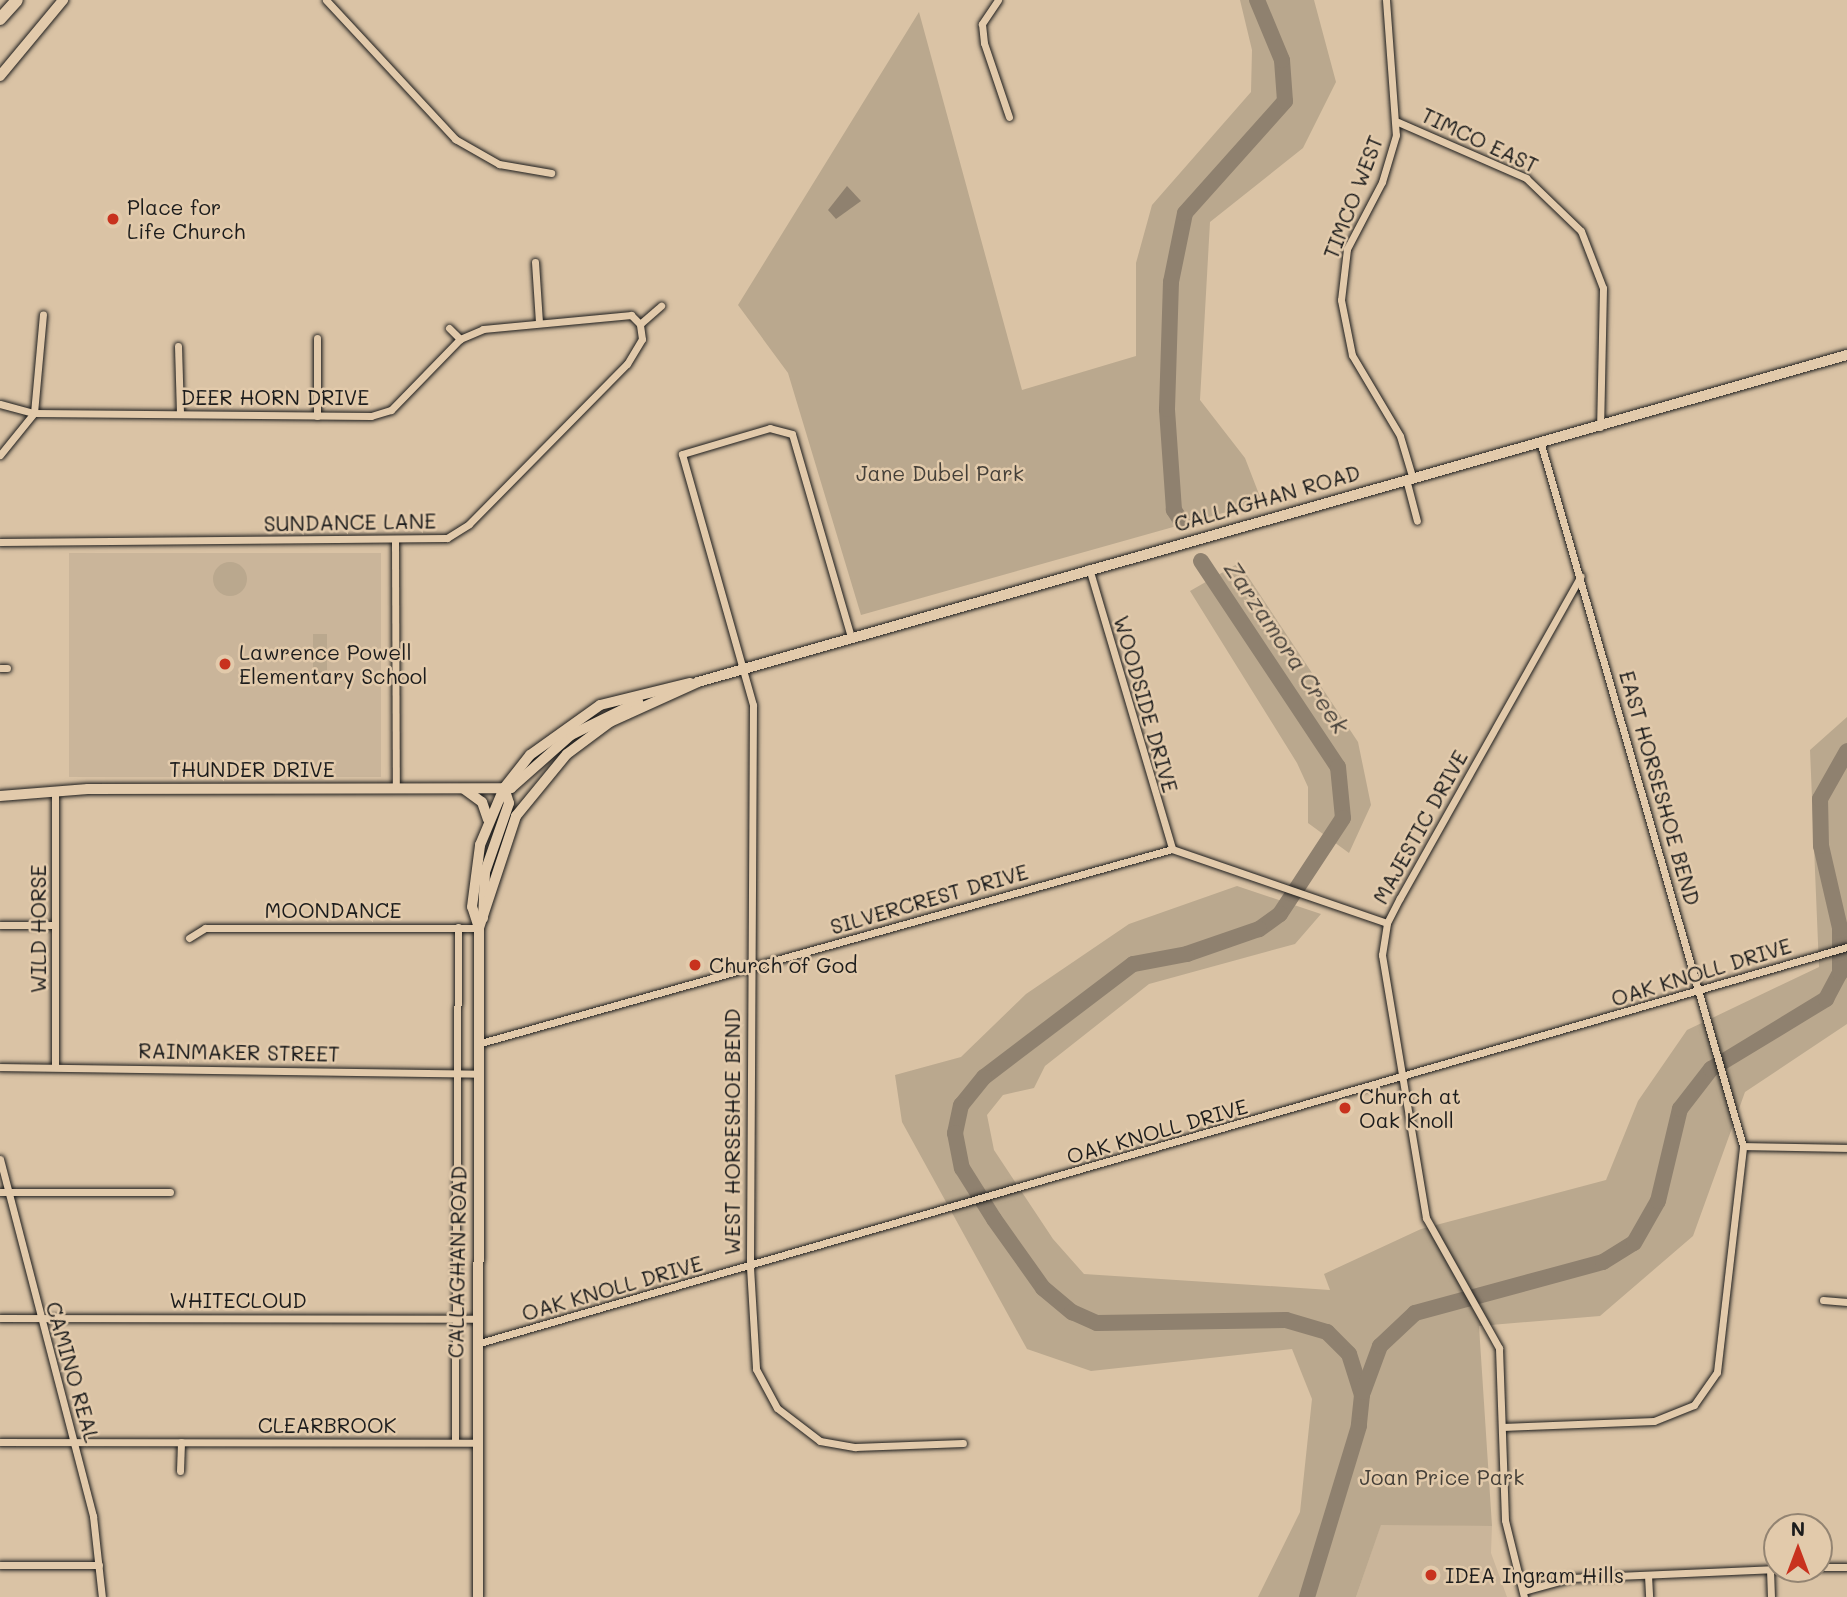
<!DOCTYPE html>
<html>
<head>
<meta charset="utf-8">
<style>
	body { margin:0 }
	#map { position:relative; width:1847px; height:1597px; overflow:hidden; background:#dac3a5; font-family:Mali,sans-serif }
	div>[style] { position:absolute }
	.built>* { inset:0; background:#cab59a; transform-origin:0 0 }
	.green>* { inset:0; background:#baa88e; transform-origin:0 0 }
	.round { border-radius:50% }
	.water>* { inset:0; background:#8f816f }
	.river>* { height:16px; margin:-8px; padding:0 8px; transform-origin:8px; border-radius:8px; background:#8f816f }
	.roads { filter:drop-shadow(0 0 2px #1c1c1c) drop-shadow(0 0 2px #1c1c1c) }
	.street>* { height:7px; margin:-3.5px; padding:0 3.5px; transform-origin:3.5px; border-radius:3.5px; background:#e2caab }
	.secondary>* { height:10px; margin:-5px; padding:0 5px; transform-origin:5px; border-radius:5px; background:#e2caab }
	.primary>* { height:10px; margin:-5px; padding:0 5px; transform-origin:5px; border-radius:5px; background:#e2caab }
	.highway>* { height:12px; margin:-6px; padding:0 6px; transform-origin:6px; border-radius:6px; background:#e2caab }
	.dots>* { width:19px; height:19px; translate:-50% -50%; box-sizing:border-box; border:4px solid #e2caab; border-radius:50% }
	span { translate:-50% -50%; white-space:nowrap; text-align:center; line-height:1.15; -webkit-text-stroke:5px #e2caab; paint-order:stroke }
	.street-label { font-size:21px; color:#1c1c1c }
	.poi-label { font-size:21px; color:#1c1c1c }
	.left { translate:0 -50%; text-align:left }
	.park-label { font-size:21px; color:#443f38 }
	.water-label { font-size:23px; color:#443f39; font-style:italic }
	.north { position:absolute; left:1763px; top:1513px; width:70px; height:70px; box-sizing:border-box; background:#e2caab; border:2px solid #938472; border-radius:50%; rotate:0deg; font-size:19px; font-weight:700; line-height:28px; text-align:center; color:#1c1c1c }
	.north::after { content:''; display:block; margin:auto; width:24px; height:32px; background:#c8321e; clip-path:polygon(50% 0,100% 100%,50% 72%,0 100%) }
</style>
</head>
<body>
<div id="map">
	<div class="built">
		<i style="left:69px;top:553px;width:312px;height:224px"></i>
		<i style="clip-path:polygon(1381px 1524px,1492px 1526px,1491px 1553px,1507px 1597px,1356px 1597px)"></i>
	</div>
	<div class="green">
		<i style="clip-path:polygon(1240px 0,1314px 0,1336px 82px,1303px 148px,1210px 222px,1200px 400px,1245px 458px,1262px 502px,861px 615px,788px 373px,738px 305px,919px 12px,1022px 390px,1136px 356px,1136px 263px,1152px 205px,1251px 92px,1252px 50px)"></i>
		<i class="round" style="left:213px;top:562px;width:34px;height:34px"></i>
		<i style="clip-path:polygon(1239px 563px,1358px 742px,1371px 805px,1349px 853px,1308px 823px,1308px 787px,1297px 763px,1190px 591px)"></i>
		<i style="left:313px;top:634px;width:14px;height:40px"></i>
		<i style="clip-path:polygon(1847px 717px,1847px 1024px,1745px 1092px,1693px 1236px,1600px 1316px,1479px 1326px,1492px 1526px,1381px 1525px,1356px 1597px,1258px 1597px,1300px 1512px,1312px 1399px,1292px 1349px,1091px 1371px,1027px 1349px,902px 1122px,895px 1075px,961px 1057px,1026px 994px,1129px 924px,1237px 886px,1321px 914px,1295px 944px,1149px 984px,1045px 1066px,1034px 1088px,1003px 1095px,987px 1115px,994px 1150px,1053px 1239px,1084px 1274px,1330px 1290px,1324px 1274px,1421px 1229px,1606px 1180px,1638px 1101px,1687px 1030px,1819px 967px,1810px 750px)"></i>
	</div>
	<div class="water">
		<i style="clip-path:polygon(847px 186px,861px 201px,836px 219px,828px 210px)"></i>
	</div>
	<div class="river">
		<i style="left:1183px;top:524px;width:17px;rotate:-123deg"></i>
		<i style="left:1174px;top:510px;width:101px;rotate:-94deg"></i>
		<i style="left:1167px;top:409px;width:127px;rotate:-88.2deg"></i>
		<i style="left:1171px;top:282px;width:70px;rotate:-78.5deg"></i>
		<i style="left:1185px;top:213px;width:150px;rotate:-48.2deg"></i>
		<i style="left:1285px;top:101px;width:41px;rotate:-94.2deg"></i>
		<i style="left:1282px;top:60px;width:65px;rotate:-112.6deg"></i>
		<i style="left:1201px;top:561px;width:247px;rotate:56.4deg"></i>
		<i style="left:1338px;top:767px;width:51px;rotate:84.4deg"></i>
		<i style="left:1343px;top:818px;width:115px;rotate:123.3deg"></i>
		<i style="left:1280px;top:914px;width:26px;rotate:144deg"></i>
		<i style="left:1259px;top:929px;width:76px;rotate:160.9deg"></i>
		<i style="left:1187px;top:954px;width:55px;rotate:169.5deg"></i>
		<i style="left:1133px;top:964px;width:187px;rotate:142.8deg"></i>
		<i style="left:984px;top:1077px;width:36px;rotate:129deg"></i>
		<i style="left:961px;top:1105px;width:29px;rotate:102deg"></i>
		<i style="left:955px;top:1133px;width:36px;rotate:79deg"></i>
		<i style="left:962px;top:1168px;width:60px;rotate:57.9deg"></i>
		<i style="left:994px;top:1219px;width:85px;rotate:54.6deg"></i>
		<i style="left:1043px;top:1288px;width:38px;rotate:40deg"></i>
		<i style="left:1072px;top:1312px;width:27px;rotate:24deg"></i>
		<i style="left:1097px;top:1323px;width:189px;rotate:-0.9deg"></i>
		<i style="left:1286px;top:1320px;width:43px;rotate:16.3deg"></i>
		<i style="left:1327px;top:1332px;width:31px;rotate:45deg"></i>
		<i style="left:1349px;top:1354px;width:43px;rotate:72.4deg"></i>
		<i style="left:1362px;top:1395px;width:31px;rotate:96deg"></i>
		<i style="left:1359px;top:1426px;width:179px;rotate:106.9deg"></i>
		<i style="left:1363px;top:1392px;width:49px;rotate:-69.7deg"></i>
		<i style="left:1380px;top:1346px;width:48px;rotate:-43.3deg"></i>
		<i style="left:1415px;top:1313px;width:195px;rotate:-15.2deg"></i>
		<i style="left:1603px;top:1262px;width:36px;rotate:-32deg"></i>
		<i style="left:1634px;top:1243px;width:48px;rotate:-60.3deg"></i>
		<i style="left:1658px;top:1201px;width:95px;rotate:-76.6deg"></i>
		<i style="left:1680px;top:1109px;width:51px;rotate:-52.2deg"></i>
		<i style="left:1711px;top:1069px;width:135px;rotate:-31.3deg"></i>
		<i style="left:1826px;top:999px;width:30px;rotate:-62deg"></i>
		<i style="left:1840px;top:973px;width:45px;rotate:-90deg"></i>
		<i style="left:1840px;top:928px;width:84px;rotate:-103deg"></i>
		<i style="left:1821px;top:846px;width:47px;rotate:-91.2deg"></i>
		<i style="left:1820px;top:799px;width:55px;rotate:-60.6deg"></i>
	</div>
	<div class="roads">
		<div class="street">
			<i style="left:326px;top:0;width:190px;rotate:47.1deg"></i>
			<i style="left:455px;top:139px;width:51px;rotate:29.6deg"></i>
			<i style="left:499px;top:164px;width:53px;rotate:9.8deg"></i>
			<i style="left:998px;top:0;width:29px;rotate:124deg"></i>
			<i style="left:982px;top:24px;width:19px;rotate:84deg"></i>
			<i style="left:984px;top:43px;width:78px;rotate:71.3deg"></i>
			<i style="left:1386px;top:0;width:135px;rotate:85.8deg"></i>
			<i style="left:1396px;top:135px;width:49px;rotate:106.6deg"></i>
			<i style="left:1382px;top:182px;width:76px;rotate:117.6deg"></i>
			<i style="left:1347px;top:249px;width:51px;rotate:96.7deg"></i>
			<i style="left:1341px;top:300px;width:56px;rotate:78.7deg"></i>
			<i style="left:1352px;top:355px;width:94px;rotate:59.3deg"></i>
			<i style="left:1400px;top:436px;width:42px;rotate:73.3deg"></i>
			<i style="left:1398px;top:122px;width:140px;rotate:23.6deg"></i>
			<i style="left:1526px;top:178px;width:76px;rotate:43.9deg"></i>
			<i style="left:1581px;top:231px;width:61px;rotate:68.9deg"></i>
			<i style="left:1603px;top:288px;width:139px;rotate:91.2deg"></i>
			<i style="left:535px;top:262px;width:61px;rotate:86.2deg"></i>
			<i style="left:640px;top:324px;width:28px;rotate:-41deg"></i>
			<i style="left:449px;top:328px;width:16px;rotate:45deg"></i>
			<i style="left:178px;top:346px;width:68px;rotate:88.3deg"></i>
			<i style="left:0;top:404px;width:35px;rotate:15deg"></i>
			<i style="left:34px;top:413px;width:337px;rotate:0.5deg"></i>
			<i style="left:371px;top:416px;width:21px;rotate:-17deg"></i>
			<i style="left:391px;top:410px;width:99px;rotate:-45.8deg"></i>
			<i style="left:460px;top:339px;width:25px;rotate:-23deg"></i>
			<i style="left:483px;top:329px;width:149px;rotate:-5.4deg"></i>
			<i style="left:631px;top:315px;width:13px;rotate:45deg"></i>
			<i style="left:317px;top:416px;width:78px;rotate:-90deg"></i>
			<i style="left:0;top:455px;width:54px;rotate:-51deg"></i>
			<i style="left:34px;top:413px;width:99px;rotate:-84.8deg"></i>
			<i style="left:1406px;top:479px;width:43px;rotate:75.3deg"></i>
			<i style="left:395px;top:541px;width:248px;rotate:89.8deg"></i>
			<i style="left:0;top:542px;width:447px;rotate:-0.5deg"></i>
			<i style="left:447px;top:538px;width:26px;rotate:-32deg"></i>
			<i style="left:469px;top:524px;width:225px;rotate:-45.4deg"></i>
			<i style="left:627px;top:364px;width:29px;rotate:-59deg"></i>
			<i style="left:642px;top:339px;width:15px;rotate:-98deg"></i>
			<i style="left:1089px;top:568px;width:293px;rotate:73.5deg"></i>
			<i style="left:851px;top:637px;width:211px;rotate:-106.2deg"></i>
			<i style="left:792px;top:434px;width:23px;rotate:-165deg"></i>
			<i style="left:770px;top:428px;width:92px;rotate:163.5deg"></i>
			<i style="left:682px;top:454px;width:261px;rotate:74.2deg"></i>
			<i style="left:753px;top:705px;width:562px;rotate:90.31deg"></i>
			<i style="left:750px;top:1267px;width:102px;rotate:86.6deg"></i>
			<i style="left:756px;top:1369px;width:44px;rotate:61.7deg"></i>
			<i style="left:777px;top:1408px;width:54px;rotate:37.5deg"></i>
			<i style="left:820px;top:1441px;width:36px;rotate:10deg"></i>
			<i style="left:855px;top:1447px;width:108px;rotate:-2.1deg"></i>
			<i style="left:0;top:668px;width:7px"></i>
			<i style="left:55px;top:791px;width:276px;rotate:90deg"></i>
			<i style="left:0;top:925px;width:55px"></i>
			<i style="left:189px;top:938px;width:19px;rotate:-32deg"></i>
			<i style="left:205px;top:928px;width:274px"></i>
			<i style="left:477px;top:1044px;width:722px;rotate:-15.67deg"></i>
			<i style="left:1172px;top:849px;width:227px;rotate:19deg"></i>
			<i style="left:0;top:1067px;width:478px;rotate:0.8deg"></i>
			<i style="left:1743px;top:1146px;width:104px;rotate:1.1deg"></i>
			<i style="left:0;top:1159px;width:369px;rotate:75.4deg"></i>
			<i style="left:93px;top:1516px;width:81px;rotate:83.7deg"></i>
			<i style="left:0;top:1192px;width:170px"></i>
			<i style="left:1823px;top:1300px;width:24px;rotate:5deg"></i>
			<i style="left:0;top:1318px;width:475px;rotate:0.1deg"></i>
			<i style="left:476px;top:1344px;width:1427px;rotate:-16.15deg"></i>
			<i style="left:1502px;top:1427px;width:152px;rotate:-2.3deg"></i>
			<i style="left:1654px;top:1421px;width:43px;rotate:-21.8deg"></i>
			<i style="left:1694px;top:1405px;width:40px;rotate:-55.1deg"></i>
			<i style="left:1717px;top:1372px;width:227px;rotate:-83.4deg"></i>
			<i style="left:1743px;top:1146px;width:734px;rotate:-106.06deg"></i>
			<i style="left:0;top:1442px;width:474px;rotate:0.1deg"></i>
			<i style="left:455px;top:1442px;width:515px;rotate:-89.67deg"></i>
			<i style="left:180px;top:1471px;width:29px;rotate:-88deg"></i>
			<i style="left:0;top:1565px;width:99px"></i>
			<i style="left:1819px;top:1567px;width:28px"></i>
			<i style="left:1770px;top:1569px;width:28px;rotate:88deg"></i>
			<i style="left:1648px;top:1575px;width:22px;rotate:87deg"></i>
			<i style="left:1523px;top:1591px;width:50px;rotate:-15.2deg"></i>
			<i style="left:1571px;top:1578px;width:206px;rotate:-2.5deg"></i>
			<i style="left:1524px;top:1597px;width:79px;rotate:-103.9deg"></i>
			<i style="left:1505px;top:1520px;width:172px;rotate:-92deg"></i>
			<i style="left:1499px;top:1348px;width:149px;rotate:-119.3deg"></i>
			<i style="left:1426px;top:1218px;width:267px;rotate:-99.5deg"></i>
			<i style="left:1382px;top:955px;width:32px;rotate:-81deg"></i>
			<i style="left:1387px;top:923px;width:28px;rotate:-63deg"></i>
			<i style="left:1400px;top:898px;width:369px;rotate:-60.7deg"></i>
		</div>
		<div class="secondary">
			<i style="left:464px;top:789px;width:22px;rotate:36deg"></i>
			<i style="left:482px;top:802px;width:18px;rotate:71deg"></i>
			<i style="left:0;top:796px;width:88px;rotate:-4.5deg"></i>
			<i style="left:88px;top:789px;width:423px;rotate:-0.1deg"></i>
			<i style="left:511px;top:788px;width:80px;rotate:-41.5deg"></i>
			<i style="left:571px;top:735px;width:75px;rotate:-26.2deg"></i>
			<i style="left:483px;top:918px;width:46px;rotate:-87.5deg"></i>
			<i style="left:485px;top:872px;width:73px;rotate:-70.8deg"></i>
			<i style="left:509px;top:803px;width:16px;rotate:-108deg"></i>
			<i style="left:479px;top:928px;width:22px;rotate:-108deg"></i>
			<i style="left:472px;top:907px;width:63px;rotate:-82.6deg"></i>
			<i style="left:480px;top:845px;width:62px;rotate:-67.2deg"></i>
			<i style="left:504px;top:788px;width:42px;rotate:-51.8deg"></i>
			<i style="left:530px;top:755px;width:86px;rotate:-35.5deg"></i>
			<i style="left:600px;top:705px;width:93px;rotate:-13.7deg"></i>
			<i style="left:478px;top:1597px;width:669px;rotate:-89.91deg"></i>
			<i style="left:479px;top:928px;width:118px;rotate:-71.7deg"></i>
			<i style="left:516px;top:816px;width:80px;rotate:-50.6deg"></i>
			<i style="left:567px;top:754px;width:54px;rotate:-36.7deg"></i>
			<i style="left:610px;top:722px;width:97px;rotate:-24.4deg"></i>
			<i style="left:698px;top:682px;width:1195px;rotate:-15.89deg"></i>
		</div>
		<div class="primary">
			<i style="left:0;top:76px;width:99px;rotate:-50.3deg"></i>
		</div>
		<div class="highway">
			<i style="left:0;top:19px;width:25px;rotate:-48deg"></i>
		</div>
	</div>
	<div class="dots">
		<i style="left:113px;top:219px;background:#c8321e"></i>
		<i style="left:225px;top:664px;background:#c8321e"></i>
		<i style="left:695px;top:965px;background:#c8321e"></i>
		<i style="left:1345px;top:1108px;background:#c8321e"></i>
		<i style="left:1431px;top:1575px;background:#c8321e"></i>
	</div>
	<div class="street-label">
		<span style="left:1480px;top:140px;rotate:25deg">TIMCO EAST</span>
		<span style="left:1353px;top:197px;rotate:-69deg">TIMCO WEST</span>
		<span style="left:275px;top:397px">DEER HORN DRIVE</span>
		<span style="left:1267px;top:498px;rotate:-16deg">CALLAGHAN ROAD</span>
		<span style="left:350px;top:522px;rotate:-1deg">SUNDANCE LANE</span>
		<span style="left:1146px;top:704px;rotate:74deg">WOODSIDE DRIVE</span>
		<span style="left:252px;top:769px">THUNDER DRIVE</span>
		<span style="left:1660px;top:788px;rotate:74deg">EAST HORSESHOE BEND</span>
		<span style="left:1420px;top:827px;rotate:-61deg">MAJESTIC DRIVE</span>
		<span style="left:929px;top:899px;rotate:-16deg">SILVERCREST DRIVE</span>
		<span style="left:333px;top:910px">MOONDANCE</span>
		<span style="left:38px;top:929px;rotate:-90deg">WILD HORSE</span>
		<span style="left:1701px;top:972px;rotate:-17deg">OAK KNOLL DRIVE</span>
		<span style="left:239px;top:1052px;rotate:1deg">RAINMAKER STREET</span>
		<span style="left:1157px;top:1131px;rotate:-16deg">OAK KNOLL DRIVE</span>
		<span style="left:732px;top:1132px;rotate:-90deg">WEST HORSESHOE BEND</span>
		<span style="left:457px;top:1262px;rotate:-89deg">CALLAGHAN ROAD</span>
		<span style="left:612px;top:1288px;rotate:-16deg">OAK KNOLL DRIVE</span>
		<span style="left:238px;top:1300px">WHITECLOUD</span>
		<span style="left:73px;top:1372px;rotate:74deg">CAMINO REAL</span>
		<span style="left:327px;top:1425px">CLEARBROOK</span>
	</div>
	<div class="poi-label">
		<span class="left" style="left:127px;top:219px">Place for<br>Life Church</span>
		<span class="left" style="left:239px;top:664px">Lawrence Powell<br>Elementary School</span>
		<span class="left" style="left:709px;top:965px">Church of God</span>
		<span class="left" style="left:1359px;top:1108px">Church at<br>Oak Knoll</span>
		<span class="left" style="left:1445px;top:1575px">IDEA Ingram Hills</span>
	</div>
	<div class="park-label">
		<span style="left:940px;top:473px">Jane Dubel Park</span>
		<span style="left:1442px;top:1477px">Joan Price Park</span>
	</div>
	<div class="water-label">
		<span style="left:1287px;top:647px;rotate:56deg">Zarzamora Creek</span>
	</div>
	<div class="north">N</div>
</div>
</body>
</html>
